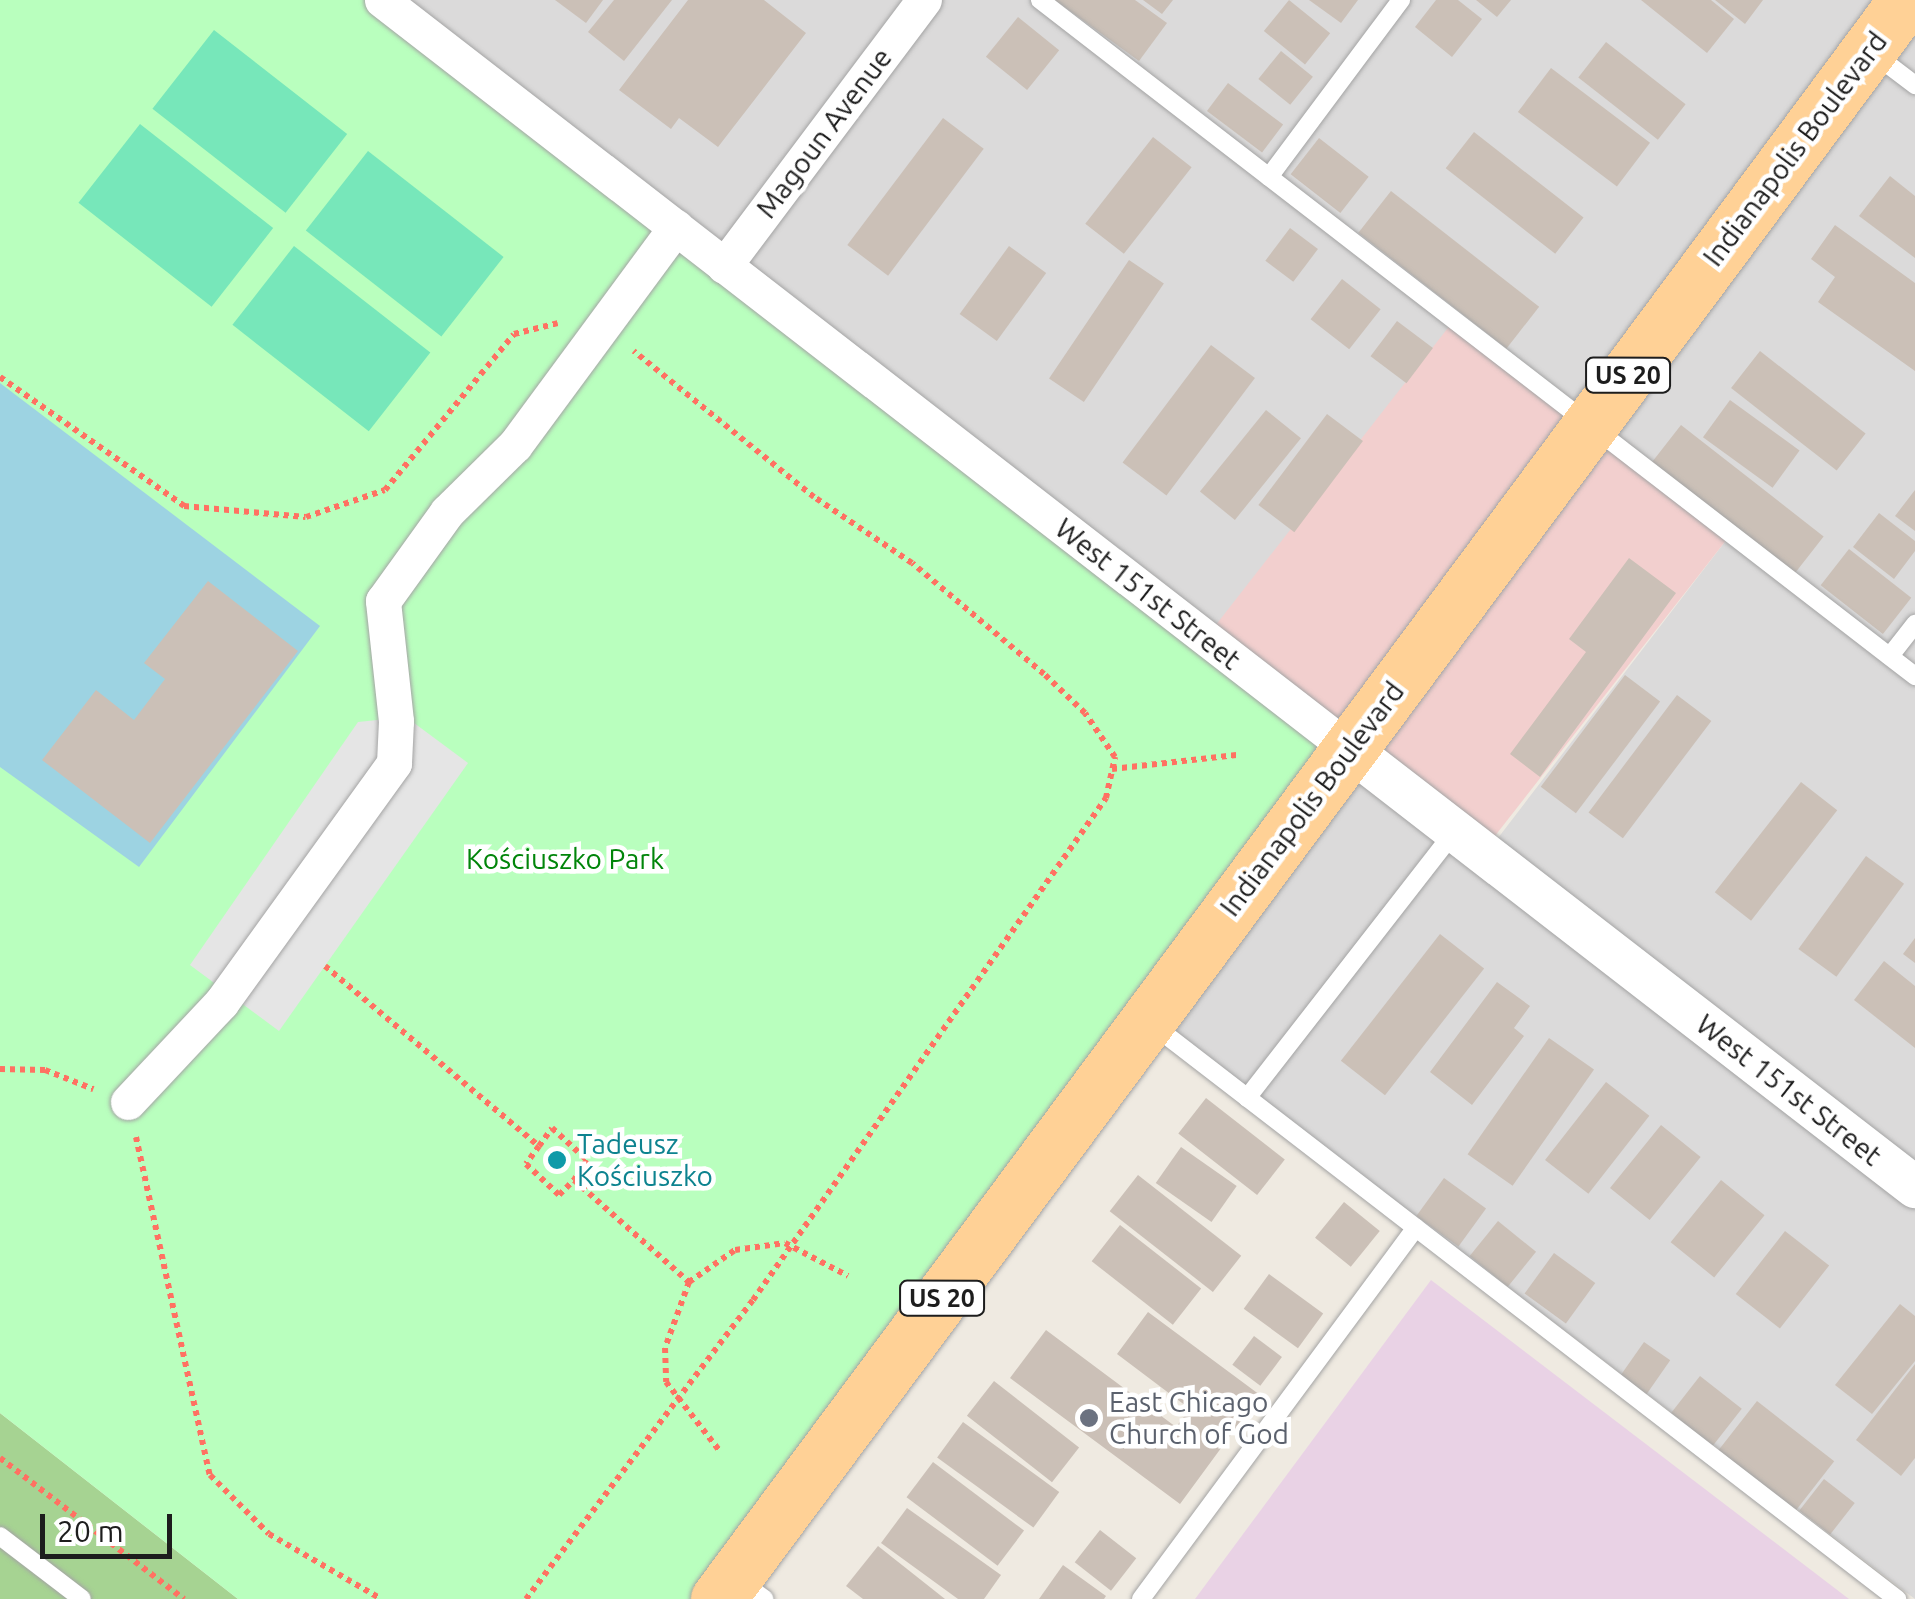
<!DOCTYPE html>
<html>
<head>
<meta charset="utf-8">
<style>
	body { margin:0 }
	#map { position:relative; width:1915px; height:1599px; overflow:hidden; background:#efeae1; font-family:Ubuntu,sans-serif }
	div>[style] { position:absolute }
	.residential>* { inset:0; background:#dbdada }
	.commercial>* { inset:0; background:#f2cfce; transform-origin:0 0 }
	.industrial>* { inset:0; background:#e9d2e5 }
	.forest>* { inset:0; background:#a6d392 }
	.park>* { inset:0; background:#b9ffbe }
	.pitch>* { inset:0; background:#77e7ba; transform-origin:0 0 }
	.parking>* { inset:0; background:#e5e5e5 }
	.water>* { inset:0; background:#9dd3e2 }
	.building>* { inset:0; background:#cbc0b7; transform-origin:0 0 }
	.path>* { height:6px; margin-top:-3px; transform-origin:0; background:repeating-linear-gradient(90deg,#ff7162 0 5px,transparent 0 10px) }
	.roads { filter:drop-shadow(0 0 2px #a4a4a4) drop-shadow(0 0 2px #a4a4a4) }
	.service>* { height:18px; margin:-9px; padding:0 9px; transform-origin:9px; border-radius:9px; background:#fff }
	.minor>* { height:35px; margin:-17.5px; padding:0 17.5px; transform-origin:17.5px; border-radius:17.5px; background:#fff }
	.tertiary>* { height:42px; margin:-21px; padding:0 21px; transform-origin:21px; border-radius:21px; background:#fff }
	.primary>* { height:55px; margin:-27.5px; padding:0 27.5px; transform-origin:27.5px; border-radius:27.5px; background:#ffd196 }
	.dots>* { width:28px; height:28px; translate:-50% -50%; box-sizing:border-box; border:5px solid #fff; border-radius:50% }
	span { translate:-50% -50%; white-space:nowrap; text-align:center; line-height:1.15; -webkit-text-stroke:9px #fff; paint-order:stroke }
	.shield-label span { padding:2px 8px; background:#fff; border:2px solid; border-radius:8px; -webkit-text-stroke-width:0 }
	.shield-label { font-size:25px; color:#1d1d1d; font-weight:700 }
	.street-label { font-size:28px; color:#1d1d1d }
	.park-label { font-size:28px; color:#01850a }
	.culture-label { font-size:28px; color:#0d838f }
	.left { translate:0 -50%; text-align:left }
	.worship-label { font-size:28px; color:#5b616d }
	.scale { position:absolute; left:40px; top:1514px; width:132px; height:45px; box-sizing:border-box; border:5px solid #1d1d1d; border-top:0; padding-left:12px; font-size:30px; line-height:35px; white-space:nowrap; color:#1d1d1d; -webkit-text-stroke:8px #fff; paint-order:stroke }
</style>
</head>
<body>
<div id="map">
	<div class="residential">
		<i style="clip-path:polygon(389px 0,918px 0,724px 259px)"></i>
		<i style="clip-path:polygon(929px 0,1900px 0,1584px 427px,1214px 640px,731px 264px)"></i>
		<i style="clip-path:polygon(1915px 0,1915px 1181px,1488px 851px,1727px 539px,1589px 433px)"></i>
		<i style="clip-path:polygon(1351px 764px,1915px 1199px,1915px 1599px,1159px 1020px)"></i>
	</div>
	<div class="commercial">
		<i style="left:1451px;top:324px;width:168px;height:395px;rotate:38deg"></i>
		<i style="left:1589px;top:433px;width:174px;height:392px;rotate:38deg"></i>
	</div>
	<div class="industrial">
		<i style="clip-path:polygon(1431px 1280px,1849px 1599px,1195px 1599px)"></i>
	</div>
	<div class="forest">
		<i style="clip-path:polygon(0 1413px,238px 1599px,0 1599px)"></i>
	</div>
	<div class="park">
		<i style="clip-path:polygon(0 0,382px 0,1349px 749px,719px 1599px,238px 1599px,0 1413px)"></i>
	</div>
	<div class="pitch">
		<i style="left:214px;top:30px;width:169px;height:100px;rotate:38deg"></i>
		<i style="left:140px;top:124px;width:169px;height:100px;rotate:38deg"></i>
		<i style="left:368px;top:151px;width:172px;height:101px;rotate:38deg"></i>
		<i style="left:294px;top:246px;width:173px;height:100px;rotate:38deg"></i>
	</div>
	<div class="parking">
		<i style="clip-path:polygon(406px 717px,468px 763px,279px 1031px,190px 965px,358px 722px)"></i>
	</div>
	<div class="water">
		<i style="clip-path:polygon(0 383px,320px 626px,139px 867px,0 767px)"></i>
	</div>
	<div class="building">
		<i style="clip-path:polygon(555px 0,603px 0,586px 23px)"></i>
		<i style="clip-path:polygon(614px 0,672px 0,624px 61px,588px 32px)"></i>
		<i style="clip-path:polygon(688px 0,764px 0,806px 33px,718px 147px,679px 118px,671px 129px,619px 90px)"></i>
		<i style="clip-path:polygon(1055px 0,1135px 0,1167px 23px,1139px 61px)"></i>
		<i style="clip-path:polygon(1143px 0,1173px 0,1162px 14px)"></i>
		<i style="left:1289px;top:0;width:53px;height:40px;rotate:39deg"></i>
		<i style="clip-path:polygon(1309px 0,1358px 0,1341px 23px)"></i>
		<i style="clip-path:polygon(1436px 0,1458px 0,1482px 19px,1452px 57px,1415px 27px)"></i>
		<i style="clip-path:polygon(1476px 0,1511px 0,1497px 17px)"></i>
		<i style="clip-path:polygon(1641px 0,1711px 0,1734px 19px,1707px 53px)"></i>
		<i style="clip-path:polygon(1715px 0,1763px 0,1745px 24px)"></i>
		<i style="left:1018px;top:17px;width:53px;height:51px;rotate:39deg"></i>
		<i style="left:1606px;top:42px;width:101px;height:45px;rotate:38deg"></i>
		<i style="left:1281px;top:51px;width:41px;height:36px;rotate:39deg"></i>
		<i style="left:1551px;top:68px;width:124px;height:55px;rotate:37deg"></i>
		<i style="left:1228px;top:83px;width:69px;height:35px;rotate:37deg"></i>
		<i style="left:943px;top:118px;width:51px;height:159px;rotate:37deg"></i>
		<i style="left:1474px;top:132px;width:139px;height:46px;rotate:38deg"></i>
		<i style="left:1153px;top:137px;width:49px;height:110px;rotate:38deg"></i>
		<i style="left:1319px;top:138px;width:63px;height:46px;rotate:38deg"></i>
		<i style="clip-path:polygon(1890px 176px,1915px 196px,1915px 258px,1859px 216px)"></i>
		<i style="left:1391px;top:191px;width:188px;height:53px;rotate:38deg"></i>
		<i style="clip-path:polygon(1835px 225px,1915px 283px,1915px 371px,1818px 302px,1835px 277px,1811px 259px)"></i>
		<i style="left:1290px;top:228px;width:35px;height:41px;rotate:37deg"></i>
		<i style="left:1009px;top:246px;width:46px;height:84px;rotate:36deg"></i>
		<i style="left:1129px;top:260px;width:42px;height:143px;rotate:34deg"></i>
		<i style="left:1342px;top:279px;width:49px;height:51px;rotate:38deg"></i>
		<i style="left:1397px;top:321px;width:45px;height:44px;rotate:37deg"></i>
		<i style="left:1211px;top:345px;width:55px;height:147px;rotate:37deg"></i>
		<i style="left:1760px;top:351px;width:134px;height:47px;rotate:38deg"></i>
		<i style="left:1730px;top:400px;width:86px;height:46px;rotate:36deg"></i>
		<i style="left:1266px;top:410px;width:45px;height:105px;rotate:39deg"></i>
		<i style="left:1327px;top:414px;width:45px;height:114px;rotate:37deg"></i>
		<i style="left:1681px;top:425px;width:181px;height:47px;rotate:38deg"></i>
		<i style="clip-path:polygon(1915px 490px,1915px 531px,1895px 516px)"></i>
		<i style="clip-path:polygon(1879px 513px,1915px 541px,1915px 551px,1894px 579px,1853px 547px)"></i>
		<i style="left:1849px;top:549px;width:79px;height:46px;rotate:38deg"></i>
		<i style="clip-path:polygon(1629px 558px,1676px 593px,1540px 777px,1510px 754px,1586px 652px,1569px 639px)"></i>
		<i style="clip-path:polygon(208px 581px,298px 651px,150px 843px,42px 760px,96px 690px,134px 720px,165px 679px,144px 663px)"></i>
		<i style="left:1625px;top:675px;width:44px;height:140px;rotate:37deg"></i>
		<i style="left:1677px;top:695px;width:43px;height:147px;rotate:37deg"></i>
		<i style="left:1801px;top:782px;width:46px;height:140px;rotate:38deg"></i>
		<i style="left:1866px;top:856px;width:47px;height:115px;rotate:36deg"></i>
		<i style="left:1440px;top:934px;width:56px;height:161px;rotate:38deg"></i>
		<i style="clip-path:polygon(1915px 938px,1915px 963px,1903px 954px)"></i>
		<i style="clip-path:polygon(1884px 961px,1915px 986px,1915px 1048px,1854px 1000px)"></i>
		<i style="clip-path:polygon(1497px 982px,1530px 1006px,1514px 1028px,1524px 1036px,1472px 1105px,1430px 1072px)"></i>
		<i style="left:1549px;top:1038px;width:55px;height:142px;rotate:35deg"></i>
		<i style="left:1606px;top:1082px;width:55px;height:99px;rotate:38deg"></i>
		<i style="left:1206px;top:1098px;width:100px;height:45px;rotate:38deg"></i>
		<i style="left:1661px;top:1125px;width:51px;height:81px;rotate:39deg"></i>
		<i style="left:1181px;top:1147px;width:68px;height:44px;rotate:35deg"></i>
		<i style="left:1138px;top:1175px;width:131px;height:46px;rotate:38deg"></i>
		<i style="left:1444px;top:1178px;width:52px;height:47px;rotate:36deg"></i>
		<i style="left:1721px;top:1180px;width:56px;height:80px;rotate:39deg"></i>
		<i style="left:1344px;top:1202px;width:46px;height:46px;rotate:39deg"></i>
		<i style="left:1498px;top:1221px;width:49px;height:45px;rotate:39deg"></i>
		<i style="left:1120px;top:1225px;width:103px;height:46px;rotate:38deg"></i>
		<i style="left:1785px;top:1231px;width:56px;height:80px;rotate:38deg"></i>
		<i style="left:1554px;top:1253px;width:51px;height:50px;rotate:36deg"></i>
		<i style="left:1269px;top:1274px;width:67px;height:43px;rotate:36deg"></i>
		<i style="clip-path:polygon(1900px 1304px,1915px 1316px,1915px 1361px,1872px 1414px,1835px 1385px)"></i>
		<i style="clip-path:polygon(1148px 1312px,1260px 1395px,1180px 1504px,1010px 1378px,1046px 1330px,1176px 1427px,1190px 1409px,1117px 1354px)"></i>
		<i style="left:1254px;top:1336px;width:35px;height:36px;rotate:37deg"></i>
		<i style="left:1644px;top:1342px;width:32px;height:44px;rotate:35deg"></i>
		<i style="clip-path:polygon(1915px 1364px,1915px 1458px,1901px 1476px,1856px 1440px)"></i>
		<i style="left:1700px;top:1376px;width:53px;height:47px;rotate:38deg"></i>
		<i style="left:994px;top:1381px;width:108px;height:44px;rotate:38deg"></i>
		<i style="left:1757px;top:1401px;width:98px;height:68px;rotate:38deg"></i>
		<i style="left:963px;top:1422px;width:119px;height:44px;rotate:36deg"></i>
		<i style="left:933px;top:1462px;width:114px;height:44px;rotate:37deg"></i>
		<i style="left:1824px;top:1479px;width:39px;height:40px;rotate:38deg"></i>
		<i style="clip-path:polygon(907px 1508px,1001px 1575px,984px 1599px,958px 1599px,881px 1543px)"></i>
		<i style="left:1100px;top:1530px;width:46px;height:41px;rotate:38deg"></i>
		<i style="clip-path:polygon(878px 1546px,945px 1599px,863px 1599px,846px 1586px)"></i>
		<i style="clip-path:polygon(1063px 1565px,1106px 1596px,1104px 1599px,1039px 1599px)"></i>
	</div>
	<div class="path">
		<i style="left:0;top:377px;width:225px;rotate:35deg"></i>
		<i style="left:184px;top:506px;width:122px;rotate:5.2deg"></i>
		<i style="left:306px;top:517px;width:83px;rotate:-18.9deg"></i>
		<i style="left:385px;top:490px;width:202px;rotate:-50.4deg"></i>
		<i style="left:514px;top:334px;width:45px;rotate:-14deg"></i>
		<i style="left:1112px;top:769px;width:125px;rotate:-6.4deg"></i>
		<i style="left:325px;top:966px;width:280px;rotate:40.1deg"></i>
		<i style="left:539px;top:1146px;width:22px;rotate:-54deg"></i>
		<i style="left:552px;top:1128px;width:47px;rotate:42.4deg"></i>
		<i style="left:587px;top:1160px;width:24px;rotate:123deg"></i>
		<i style="left:574px;top:1180px;width:154px;rotate:41.6deg"></i>
		<i style="left:689px;top:1282px;width:56px;rotate:-34.8deg"></i>
		<i style="left:735px;top:1250px;width:50px;rotate:-8deg"></i>
		<i style="left:785px;top:1243px;width:71px;rotate:27.6deg"></i>
		<i style="left:0;top:1069px;width:45px;rotate:1.3deg"></i>
		<i style="left:45px;top:1070px;width:52px;rotate:21.6deg"></i>
		<i style="left:136px;top:1137px;width:346px;rotate:77.7deg"></i>
		<i style="left:210px;top:1475px;width:83px;rotate:45deg"></i>
		<i style="left:269px;top:1534px;width:129px;rotate:30.1deg"></i>
		<i style="left:539px;top:1146px;width:22px;rotate:126deg"></i>
		<i style="left:526px;top:1164px;width:45px;rotate:43.2deg"></i>
		<i style="left:559px;top:1195px;width:21px;rotate:-45deg"></i>
		<i style="left:689px;top:1282px;width:70px;rotate:110deg"></i>
		<i style="left:665px;top:1348px;width:34px;rotate:88deg"></i>
		<i style="left:666px;top:1382px;width:86px;rotate:52.1deg"></i>
		<i style="left:0;top:1458px;width:232px;rotate:37.5deg"></i>
		<i style="left:526px;top:1599px;width:375px;rotate:-52.8deg"></i>
		<i style="left:753px;top:1300px;width:614px;rotate:-54.89deg"></i>
		<i style="left:1106px;top:798px;width:42px;rotate:-77.6deg"></i>
		<i style="left:1115px;top:757px;width:53px;rotate:-124.3deg"></i>
		<i style="left:1085px;top:713px;width:57px;rotate:-136.4deg"></i>
		<i style="left:1044px;top:674px;width:172px;rotate:-139.9deg"></i>
		<i style="left:912px;top:563px;width:118px;rotate:-146deg"></i>
		<i style="left:814px;top:497px;width:232px;rotate:-141deg"></i>
	</div>
	<div class="roads">
		<div class="service">
			<i style="left:1040px;top:0;width:1106px;rotate:37.69deg"></i>
			<i style="left:1873px;top:53px;width:53px;rotate:37.3deg"></i>
			<i style="left:1269px;top:177px;width:221px;rotate:-53.3deg"></i>
			<i style="left:1890px;top:656px;width:41px;rotate:-52deg"></i>
			<i style="left:1153px;top:1025px;width:940px;rotate:37.65deg"></i>
			<i style="left:1247px;top:1098px;width:337px;rotate:-52.1deg"></i>
			<i style="left:0;top:1536px;width:103px;rotate:37.5deg"></i>
			<i style="left:737px;top:1579px;width:34px;rotate:36deg"></i>
			<i style="left:1141px;top:1599px;width:462px;rotate:-53.5deg"></i>
		</div>
		<div class="minor">
			<i style="left:382px;top:0;width:1223px;rotate:37.76deg"></i>
			<i style="left:724px;top:266px;width:333px;rotate:-53.1deg"></i>
			<i style="left:128px;top:1102px;width:136px;rotate:-46.8deg"></i>
			<i style="left:221px;top:1003px;width:296px;rotate:-54.2deg"></i>
			<i style="left:394px;top:763px;width:42px;rotate:-87.3deg"></i>
			<i style="left:396px;top:721px;width:121px;rotate:-96.2deg"></i>
			<i style="left:383px;top:601px;width:110px;rotate:-54.3deg"></i>
			<i style="left:447px;top:512px;width:95px;rotate:-44.6deg"></i>
			<i style="left:515px;top:445px;width:271px;rotate:-53.6deg"></i>
		</div>
		<div class="tertiary">
			<i style="left:1349px;top:749px;width:716px;rotate:37.73deg"></i>
		</div>
		<div class="primary">
			<i style="left:718px;top:1599px;width:1992px;rotate:-53.39deg"></i>
		</div>
	</div>
	<div class="dots">
		<i style="left:557px;top:1160px;background:#0f9aa8"></i>
		<i style="left:1089px;top:1418px;background:#6b7280"></i>
	</div>
	<div class="shield-label">
		<span style="left:1628px;top:375px">US 20</span>
		<span style="left:942px;top:1298px">US 20</span>
	</div>
	<div class="street-label">
		<span style="left:824px;top:133px;rotate:-53deg">Magoun Avenue</span>
		<span style="left:1795px;top:149px;rotate:-53deg">Indianapolis Boulevard</span>
		<span style="left:1148px;top:594px;rotate:38deg">West 151st Street</span>
		<span style="left:1312px;top:799px;rotate:-53deg">Indianapolis Boulevard</span>
		<span style="left:1789px;top:1090px;rotate:38deg">West 151st Street</span>
	</div>
	<div class="park-label">
		<span style="left:565px;top:859px">Kościuszko Park</span>
	</div>
	<div class="culture-label">
		<span class="left" style="left:577px;top:1160px">Tadeusz<br>Kościuszko</span>
	</div>
	<div class="worship-label">
		<span class="left" style="left:1109px;top:1418px">East Chicago<br>Church of God</span>
	</div>
	<div class="scale">20 m</div>
</div>
</body>
</html>
